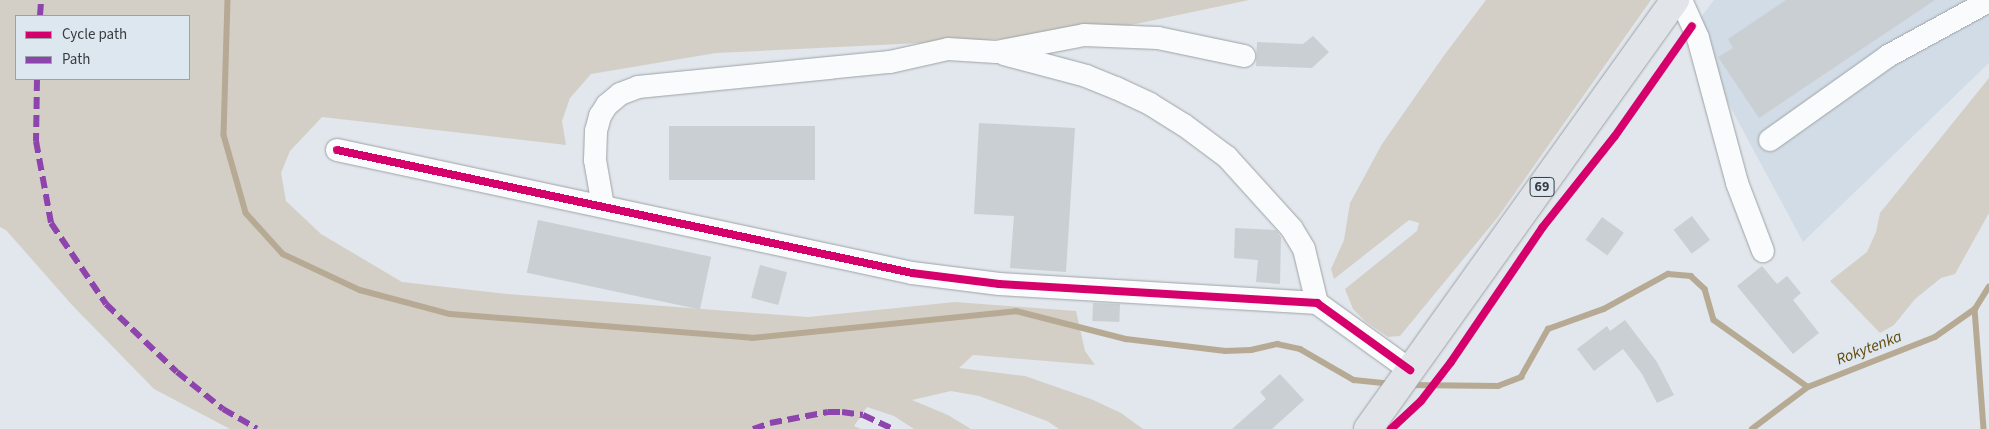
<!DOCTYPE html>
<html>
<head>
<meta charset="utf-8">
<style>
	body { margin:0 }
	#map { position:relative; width:1989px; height:429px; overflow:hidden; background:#e1e7ec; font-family:"Source Sans 3",sans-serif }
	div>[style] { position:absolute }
	.built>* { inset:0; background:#d1dce6 }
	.green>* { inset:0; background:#d4cfc6 }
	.stream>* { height:5.5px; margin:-2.75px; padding:0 2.75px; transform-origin:2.75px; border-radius:2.75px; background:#b7aa94 }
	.building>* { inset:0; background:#cacfd3; transform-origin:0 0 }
	.roads { filter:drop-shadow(0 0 1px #9ea2a6) drop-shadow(0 0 1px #9ea2a6) }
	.minor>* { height:22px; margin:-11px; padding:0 11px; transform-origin:11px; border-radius:11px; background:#fafbfc }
	.major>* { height:28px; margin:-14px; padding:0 14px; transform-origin:14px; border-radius:14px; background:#e1e5e9 }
	.quiet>* { height:6px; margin-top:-3px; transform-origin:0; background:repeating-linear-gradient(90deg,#8e44ad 0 12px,transparent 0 18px) }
	.cycleway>* { height:8px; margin:-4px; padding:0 4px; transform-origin:4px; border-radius:4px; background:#d6006c }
	span { translate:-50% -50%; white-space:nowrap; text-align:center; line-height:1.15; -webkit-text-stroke:4.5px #dde7f0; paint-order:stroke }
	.shield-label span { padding:1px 4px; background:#dde7f0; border:1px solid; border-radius:4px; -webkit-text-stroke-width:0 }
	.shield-label { font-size:14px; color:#383c40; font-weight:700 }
	.water-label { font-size:16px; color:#654808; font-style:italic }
	.legend { position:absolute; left:15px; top:15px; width:175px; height:65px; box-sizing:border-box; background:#dde7f0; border:1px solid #9ba3aa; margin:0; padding:6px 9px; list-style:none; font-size:15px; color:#383c40 }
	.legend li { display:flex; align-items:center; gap:10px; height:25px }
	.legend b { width:25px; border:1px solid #9ba3aa }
</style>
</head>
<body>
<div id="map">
	<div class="built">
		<i style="clip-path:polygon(1714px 0,1989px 0,1989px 63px,1803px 242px,1690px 32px)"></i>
	</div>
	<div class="green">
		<i style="clip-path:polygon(evenodd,0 0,1249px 0,1084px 35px,716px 53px,591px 74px,570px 98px,562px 121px,566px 145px,322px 117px,290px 151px,281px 173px,286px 201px,321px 234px,402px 282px,507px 294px,808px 317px,955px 302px,1076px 311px,1085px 351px,1095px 365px,973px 355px,959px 368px,1025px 376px,1091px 399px,1121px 413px,1143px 429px,1059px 429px,1047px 421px,979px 396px,951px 391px,912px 400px,948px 415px,971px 429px,914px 429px,894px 416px,867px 407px,854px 426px,861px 429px,230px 429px,154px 389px,72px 305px,6px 230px,0 227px,0 0,16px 16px,189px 16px,189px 79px,16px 79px,16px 16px)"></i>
		<i style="clip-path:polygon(1486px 0,1651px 0,1498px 217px,1400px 336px,1388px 337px,1366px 322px,1353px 309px,1345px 289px,1417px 231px,1419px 223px,1409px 220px,1334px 279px,1331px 269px,1344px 240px,1350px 203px,1382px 144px,1445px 54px)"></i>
		<i style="clip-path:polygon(1989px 78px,1989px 213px,1955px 274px,1941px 278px,1915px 299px,1894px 325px,1880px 333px,1830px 281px,1867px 252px,1876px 232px,1880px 213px)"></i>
	</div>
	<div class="stream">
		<i style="left:228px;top:0;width:135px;rotate:91.7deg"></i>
		<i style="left:224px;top:135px;width:81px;rotate:74.2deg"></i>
		<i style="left:246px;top:213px;width:55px;rotate:47.9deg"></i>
		<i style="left:283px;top:254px;width:85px;rotate:25.1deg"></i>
		<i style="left:360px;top:290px;width:93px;rotate:14.9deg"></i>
		<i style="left:450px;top:314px;width:303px;rotate:4.5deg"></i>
		<i style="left:752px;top:338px;width:265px;rotate:-5.8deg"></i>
		<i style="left:1016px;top:311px;width:114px;rotate:14.3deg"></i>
		<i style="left:1126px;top:339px;width:100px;rotate:6.9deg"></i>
		<i style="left:1225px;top:351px;width:26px;rotate:-2deg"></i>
		<i style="left:1251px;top:350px;width:27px;rotate:-13deg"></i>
		<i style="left:1277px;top:344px;width:24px;rotate:12deg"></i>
		<i style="left:1300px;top:349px;width:62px;rotate:29.9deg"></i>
		<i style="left:1354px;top:380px;width:36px;rotate:6deg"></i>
		<i style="left:1975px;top:309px;width:120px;rotate:85.7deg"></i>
		<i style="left:1409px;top:385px;width:89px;rotate:0.6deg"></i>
		<i style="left:1498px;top:386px;width:25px;rotate:-21deg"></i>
		<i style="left:1521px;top:377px;width:55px;rotate:-60.6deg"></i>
		<i style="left:1548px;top:329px;width:59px;rotate:-19.7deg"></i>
		<i style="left:1604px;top:309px;width:73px;rotate:-28.7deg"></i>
		<i style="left:1668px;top:274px;width:23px;rotate:5deg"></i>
		<i style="left:1691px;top:276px;width:19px;rotate:43deg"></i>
		<i style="left:1705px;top:289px;width:32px;rotate:74deg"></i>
		<i style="left:1714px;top:320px;width:115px;rotate:35.5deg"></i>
		<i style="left:1752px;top:429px;width:70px;rotate:-36.9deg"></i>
		<i style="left:1808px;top:387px;width:136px;rotate:-21.5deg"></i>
		<i style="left:1935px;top:337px;width:49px;rotate:-35deg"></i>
		<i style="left:1975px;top:309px;width:26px;rotate:-58deg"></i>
	</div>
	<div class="building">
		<i style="clip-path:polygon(1786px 0,1935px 0,1759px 118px,1718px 57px,1733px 48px,1728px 39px)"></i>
		<i style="clip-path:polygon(1313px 36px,1329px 52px,1312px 68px,1256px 66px,1257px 42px,1303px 44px)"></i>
		<i style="clip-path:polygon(979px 123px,1075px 128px,1066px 272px,1010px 268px,1014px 216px,974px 214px)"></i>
		<i style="left:669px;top:126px;width:146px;height:54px"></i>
		<i style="left:1692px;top:216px;width:30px;height:23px;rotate:53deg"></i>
		<i style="left:1602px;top:217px;width:27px;height:28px;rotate:36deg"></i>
		<i style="left:538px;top:220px;width:177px;height:54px;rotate:12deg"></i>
		<i style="clip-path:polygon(1235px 228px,1276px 230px,1281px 237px,1280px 284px,1256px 282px,1258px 260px,1234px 258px)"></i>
		<i style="left:760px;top:265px;width:28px;height:34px;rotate:15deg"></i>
		<i style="clip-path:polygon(1762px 266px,1777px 284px,1787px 276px,1801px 293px,1793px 300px,1819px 333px,1793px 354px,1737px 286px)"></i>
		<i style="left:1093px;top:303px;width:27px;height:18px;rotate:2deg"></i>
		<i style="clip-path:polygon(1625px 320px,1657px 362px,1674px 395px,1657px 403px,1642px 374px,1623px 349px,1594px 371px,1577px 349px,1607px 326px,1610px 331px)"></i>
		<i style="clip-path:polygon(1280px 374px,1304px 400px,1272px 429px,1232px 429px,1266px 399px,1260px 392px)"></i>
	</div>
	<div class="roads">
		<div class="minor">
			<i style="left:1681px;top:0;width:42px;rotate:65.9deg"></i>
			<i style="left:1698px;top:38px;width:150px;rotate:74.9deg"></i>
			<i style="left:1737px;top:183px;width:73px;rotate:69.1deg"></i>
			<i style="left:1004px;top:54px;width:85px;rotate:15deg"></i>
			<i style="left:1086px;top:76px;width:32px;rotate:22deg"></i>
			<i style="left:1116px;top:88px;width:38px;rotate:25deg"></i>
			<i style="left:1150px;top:104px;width:40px;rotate:32deg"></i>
			<i style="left:1184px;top:125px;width:54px;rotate:36.7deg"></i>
			<i style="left:1227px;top:157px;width:97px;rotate:47.9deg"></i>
			<i style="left:1292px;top:229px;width:23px;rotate:59deg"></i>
			<i style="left:1304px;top:249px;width:56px;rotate:76.5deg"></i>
			<i style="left:1770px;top:140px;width:145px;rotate:-35.4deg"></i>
			<i style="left:1888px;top:56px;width:115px;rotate:-28.6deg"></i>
			<i style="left:337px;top:150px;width:588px;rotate:12.07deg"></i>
			<i style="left:912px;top:273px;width:88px;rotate:7.2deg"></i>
			<i style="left:999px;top:284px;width:319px;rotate:3.4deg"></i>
			<i style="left:1317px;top:303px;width:115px;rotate:35.8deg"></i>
			<i style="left:603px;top:206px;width:47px;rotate:-99.9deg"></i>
			<i style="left:595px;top:160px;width:29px;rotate:-88deg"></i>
			<i style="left:596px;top:131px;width:16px;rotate:-75deg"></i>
			<i style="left:600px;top:116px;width:13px;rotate:-58deg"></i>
			<i style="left:607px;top:105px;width:17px;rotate:-40deg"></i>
			<i style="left:620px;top:94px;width:19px;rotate:-21deg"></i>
			<i style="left:638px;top:87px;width:253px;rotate:-5.7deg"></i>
			<i style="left:890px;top:62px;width:59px;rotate:-12.6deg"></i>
			<i style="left:948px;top:49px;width:48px;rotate:3.6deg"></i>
			<i style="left:996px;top:52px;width:90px;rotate:-10.9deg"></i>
			<i style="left:1084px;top:35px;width:74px;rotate:2.3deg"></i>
			<i style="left:1158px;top:38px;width:88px;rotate:11.8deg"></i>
		</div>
		<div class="major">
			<i style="left:1368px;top:429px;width:528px;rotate:-54.41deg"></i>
		</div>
	</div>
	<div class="quiet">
		<i style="left:40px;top:16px;width:16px;rotate:-86deg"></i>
		<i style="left:37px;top:79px;width:62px;rotate:90.9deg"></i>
		<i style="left:36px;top:141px;width:83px;rotate:79.6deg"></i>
		<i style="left:51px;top:223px;width:98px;rotate:55.8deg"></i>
		<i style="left:106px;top:304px;width:98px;rotate:43.8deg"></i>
		<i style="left:177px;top:372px;width:59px;rotate:38.8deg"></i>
		<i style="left:223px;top:409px;width:39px;rotate:30deg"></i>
		<i style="left:753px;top:429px;width:18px;rotate:-19deg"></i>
		<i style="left:770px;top:423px;width:59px;rotate:-10.7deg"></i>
		<i style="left:828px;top:412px;width:14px"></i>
		<i style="left:842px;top:412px;width:21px;rotate:8deg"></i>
		<i style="left:863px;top:415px;width:33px;rotate:25deg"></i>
	</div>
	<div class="cycleway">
		<i style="left:337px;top:150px;width:588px;rotate:12.07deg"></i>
		<i style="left:912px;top:273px;width:88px;rotate:7.2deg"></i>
		<i style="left:999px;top:284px;width:319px;rotate:3.4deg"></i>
		<i style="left:1317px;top:303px;width:115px;rotate:35.8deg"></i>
		<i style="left:1391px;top:429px;width:41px;rotate:-43deg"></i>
		<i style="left:1421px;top:401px;width:49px;rotate:-52.4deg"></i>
		<i style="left:1451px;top:362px;width:162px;rotate:-55.8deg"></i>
		<i style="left:1542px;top:228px;width:117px;rotate:-51.6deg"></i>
		<i style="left:1615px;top:136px;width:134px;rotate:-55deg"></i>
	</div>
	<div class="shield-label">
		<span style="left:1542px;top:187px">69</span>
	</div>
	<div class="water-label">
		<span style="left:1869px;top:348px;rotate:-21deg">Rokytenka</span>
	</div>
	<ul class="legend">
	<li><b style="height:6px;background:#d6006c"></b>Cycle path</li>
	<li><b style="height:6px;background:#8e44ad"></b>Path</li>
	</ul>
</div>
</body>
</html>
